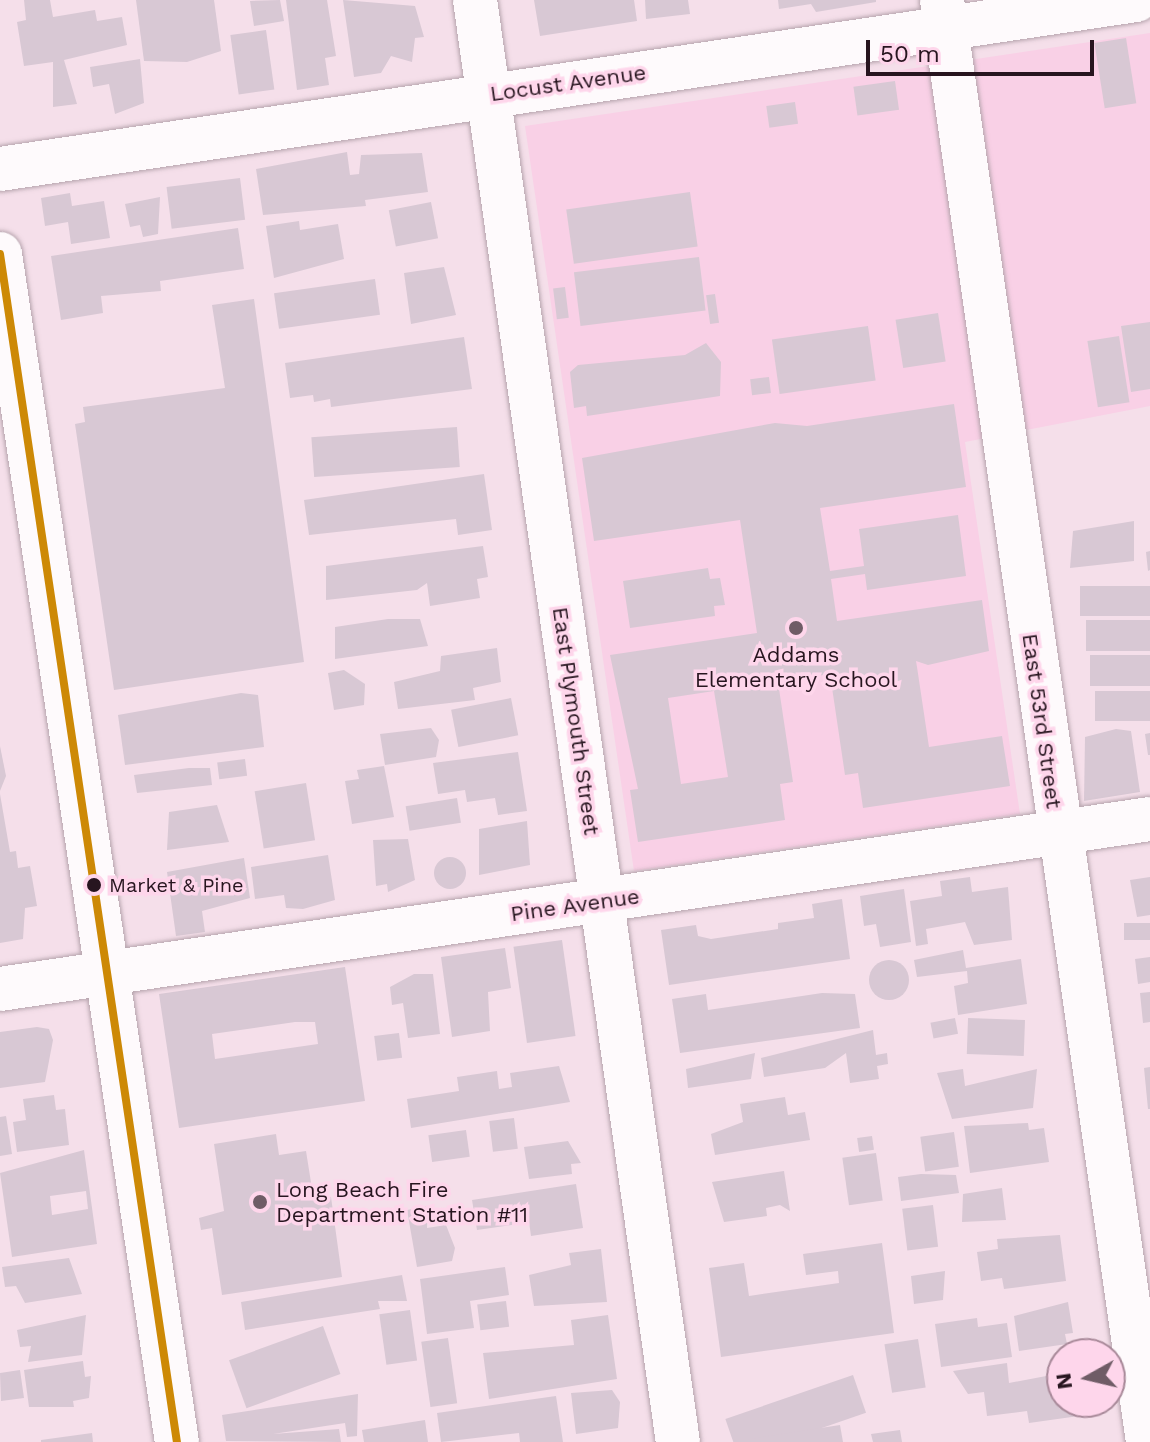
<!DOCTYPE html>
<html>
<head>
<meta charset="utf-8">
<style>
	body { margin:0 }
	#map { position:relative; width:1150px; height:1442px; overflow:hidden; background:#f5dfea; font-family:"Work Sans",sans-serif }
	div>[style] { position:absolute }
	.built>* { inset:0; background:#f9d0e6 }
	.building>* { inset:0; background:#d8c8d4; transform-origin:0 0 }
	.round { border-radius:50% }
	.roads { filter:drop-shadow(0 0 2px #b6a4ad) drop-shadow(0 0 2px #b6a4ad) }
	.minor>* { height:44px; margin:-22px; padding:0 22px; transform-origin:22px; border-radius:22px; background:#fefafc }
	.bus-1>* { height:8px; margin:-4px; padding:0 4px; transform-origin:4px; border-radius:4px; background:#cd8906 }
	.dots>* { width:22px; height:22px; translate:-50% -50%; box-sizing:border-box; border:4px solid #fed6eb; border-radius:50% }
	span { translate:-50% -50%; white-space:nowrap; text-align:center; line-height:1.15; -webkit-text-stroke:7px #fed6eb; paint-order:stroke }
	.bus-label { font-size:20px; color:#27151f }
	.left { translate:0 -50%; text-align:left }
	.street-label { font-size:22px; color:#27151f }
	.poi-label { font-size:22px; color:#27151f }
	.north { position:absolute; left:1046px; top:1338px; width:80px; height:80px; box-sizing:border-box; background:#fed6eb; border:2px solid #a88999; border-radius:50%; rotate:262deg; font-size:22px; font-weight:700; line-height:32px; text-align:center; color:#27151f }
	.north::after { content:''; display:block; margin:auto; width:28px; height:36px; background:#6f5c66; clip-path:polygon(50% 0,100% 100%,50% 72%,0 100%) }
	.scale { position:absolute; left:866px; top:40px; width:228px; height:36px; box-sizing:border-box; border:4px solid #27151f; border-top:0; padding-left:10px; font-size:24px; line-height:28px; white-space:nowrap; color:#27151f; -webkit-text-stroke:6px #fed6eb; paint-order:stroke }
</style>
</head>
<body>
<div id="map">
	<div class="built">
		<i style="clip-path:polygon(1150px 33px,1150px 406px,965px 442px,1020px 814px,634px 871px,525px 126px)"></i>
	</div>
	<div class="building">
		<i style="clip-path:polygon(24px 0,50px 0,53px 17px,95px 10px,97px 21px,122px 17px,127px 45px,64px 60px,77px 104px,53px 107px,53px 62px,24px 66px,17px 22px,26px 20px)"></i>
		<i style="clip-path:polygon(136px 0,214px 0,221px 51px,187px 62px,144px 61px)"></i>
		<i style="clip-path:polygon(280px 0,284px 21px,254px 26px,250px 1px)"></i>
		<i style="clip-path:polygon(286px 0,327px 0,336px 56px,325px 58px,329px 85px,297px 90px)"></i>
		<i style="clip-path:polygon(343px 0,415px 6px,424px 37px,415px 38px,412px 62px,391px 56px,381px 73px,354px 77px)"></i>
		<i style="clip-path:polygon(534px 0,634px 0,637px 21px,540px 36px)"></i>
		<i style="clip-path:polygon(645px 0,688px 0,690px 14px,646px 19px)"></i>
		<i style="clip-path:polygon(778px 0,876px 0,876px 2px,816px 12px,811px 4px,779px 9px)"></i>
		<i style="left:266px;top:30px;width:60px;height:36px;rotate:82deg"></i>
		<i style="left:1126px;top:38px;width:66px;height:32px;rotate:81deg"></i>
		<i style="clip-path:polygon(140px 59px,144px 103px,115px 114px,109px 84px,93px 87px,90px 67px)"></i>
		<i style="left:895px;top:81px;width:29px;height:42px;rotate:82deg"></i>
		<i style="left:795px;top:102px;width:22px;height:29px;rotate:82deg"></i>
		<i style="clip-path:polygon(347px 152px,350px 175px,359px 174px,361px 155px,422px 153px,428px 192px,365px 200px,366px 206px,263px 215px,256px 169px)"></i>
		<i style="left:240px;top:178px;width:42px;height:74px;rotate:83deg"></i>
		<i style="left:690px;top:192px;width:55px;height:125px;rotate:82deg"></i>
		<i style="clip-path:polygon(70px 193px,72px 206px,104px 201px,110px 238px,71px 244px,68px 222px,45px 226px,41px 198px)"></i>
		<i style="clip-path:polygon(160px 197px,158px 234px,143px 237px,140px 225px,130px 227px,125px 204px)"></i>
		<i style="left:431px;top:202px;width:37px;height:43px;rotate:79deg"></i>
		<i style="clip-path:polygon(299px 221px,300px 230px,338px 224px,344px 259px,274px 278px,266px 226px)"></i>
		<i style="clip-path:polygon(238px 228px,244px 269px,160px 281px,161px 291px,101px 296px,103px 313px,61px 320px,51px 256px)"></i>
		<i style="left:699px;top:257px;width:54px;height:126px;rotate:83deg"></i>
		<i style="clip-path:polygon(444px 267px,456px 315px,411px 324px,404px 273px)"></i>
		<i style="left:375px;top:279px;width:36px;height:102px;rotate:82deg"></i>
		<i style="left:565px;top:287px;width:31px;height:12px;rotate:83deg"></i>
		<i style="left:715px;top:294px;width:29px;height:9px;rotate:82deg"></i>
		<i style="clip-path:polygon(254px 299px,304px 662px,114px 690px,75px 424px,85px 422px,83px 407px,225px 388px,212px 305px)"></i>
		<i style="left:938px;top:313px;width:49px;height:43px;rotate:81deg"></i>
		<i style="clip-path:polygon(1150px 322px,1150px 389px,1131px 392px,1121px 326px)"></i>
		<i style="left:868px;top:326px;width:55px;height:97px;rotate:82deg"></i>
		<i style="left:1119px;top:336px;width:67px;height:32px;rotate:81deg"></i>
		<i style="clip-path:polygon(464px 337px,472px 389px,331px 407px,330px 399px,314px 402px,313px 395px,290px 398px,285px 363px)"></i>
		<i style="clip-path:polygon(706px 343px,721px 362px,720px 396px,587px 416px,586px 406px,574px 408px,570px 372px,578px 365px,685px 355px)"></i>
		<i style="left:769px;top:377px;width:16px;height:19px;rotate:83deg"></i>
		<i style="clip-path:polygon(evenodd,954px 404px,966px 487px,820px 508px,830px 571px,864px 566px,859px 529px,958px 515px,966px 576px,867px 590px,865px 574px,831px 579px,837px 621px,982px 600px,989px 651px,928px 665px,916px 661px,917px 667px,929px 747px,1002px 736px,1010px 786px,863px 808px,858px 773px,845px 775px,830px 674px,778px 682px,793px 782px,780px 784px,785px 820px,638px 842px,630px 790px,638px 789px,610px 655px,757px 633px,740px 520px,594px 541px,582px 458px,775px 423px,807px 426px,954px 404px,714px 691px,728px 777px,681px 784px,668px 698px,714px 691px)"></i>
		<i style="left:457px;top:427px;width:40px;height:146px;rotate:86deg"></i>
		<i style="clip-path:polygon(484px 474px,492px 530px,458px 535px,456px 519px,309px 535px,304px 500px)"></i>
		<i style="clip-path:polygon(1134px 521px,1134px 561px,1070px 568px,1073px 531px)"></i>
		<i style="clip-path:polygon(483px 546px,488px 577px,477px 579px,480px 598px,430px 606px,427px 583px,417px 590px,326px 600px,326px 566px)"></i>
		<i style="clip-path:polygon(1150px 551px,1150px 570px,1148px 571px,1146px 552px)"></i>
		<i style="clip-path:polygon(708px 568px,710px 579px,720px 578px,725px 605px,714px 606px,715px 616px,630px 628px,623px 581px)"></i>
		<i style="left:1150px;top:586px;width:30px;height:70px;rotate:90deg"></i>
		<i style="clip-path:polygon(388px 619px,420px 619px,428px 646px,335px 659px,335px 627px)"></i>
		<i style="left:1150px;top:620px;width:31px;height:64px;rotate:90deg"></i>
		<i style="clip-path:polygon(497px 648px,501px 682px,473px 688px,475px 700px,398px 709px,394px 682px,440px 671px,441px 656px)"></i>
		<i style="left:1150px;top:655px;width:31px;height:60px;rotate:90deg"></i>
		<i style="clip-path:polygon(344px 670px,365px 684px,364px 705px,334px 710px,328px 673px)"></i>
		<i style="left:1150px;top:691px;width:30px;height:55px;rotate:90deg"></i>
		<i style="clip-path:polygon(241px 693px,258px 695px,264px 747px,125px 765px,118px 715px)"></i>
		<i style="left:511px;top:698px;width:38px;height:61px;rotate:79deg"></i>
		<i style="clip-path:polygon(431px 728px,439px 740px,436px 757px,385px 765px,380px 734px)"></i>
		<i style="clip-path:polygon(1116px 729px,1131px 731px,1140px 792px,1084px 801px,1085px 737px)"></i>
		<i style="clip-path:polygon(1150px 733px,1150px 755px,1148px 755px,1145px 734px)"></i>
		<i style="clip-path:polygon(0 746px,6px 776px,0 791px)"></i>
		<i style="clip-path:polygon(518px 752px,527px 811px,498px 815px,495px 798px,467px 802px,465px 790px,438px 794px,433px 763px)"></i>
		<i style="left:245px;top:759px;width:17px;height:28px;rotate:83deg"></i>
		<i style="clip-path:polygon(384px 766px,394px 817px,352px 824px,345px 781px,359px 779px,357px 770px)"></i>
		<i style="clip-path:polygon(189px 768px,210px 768px,212px 785px,137px 793px,134px 775px)"></i>
		<i style="left:306px;top:783px;width:58px;height:52px;rotate:81deg"></i>
		<i style="clip-path:polygon(0 794px,10px 852px,16px 851px,18px 868px,30px 866px,37px 906px,25px 908px,23px 939px,0 943px)"></i>
		<i style="left:457px;top:798px;width:25px;height:52px;rotate:81deg"></i>
		<i style="clip-path:polygon(217px 805px,229px 842px,167px 850px,169px 812px)"></i>
		<i style="clip-path:polygon(527px 821px,530px 865px,479px 875px,479px 829px)"></i>
		<i style="clip-path:polygon(408px 839px,415px 880px,388px 892px,387px 884px,376px 886px,373px 840px)"></i>
		<i style="clip-path:polygon(328px 855px,335px 900px,303px 909px,286px 908px,284px 895px,255px 899px,251px 867px)"></i>
		<i class="round" style="left:434px;top:857px;width:32px;height:32px"></i>
		<i style="clip-path:polygon(244px 858px,250px 898px,202px 911px,205px 932px,176px 936px,167px 872px)"></i>
		<i style="clip-path:polygon(970px 877px,972px 892px,1008px 887px,1012px 940px,974px 945px,965px 922px,926px 929px,928px 944px,916px 946px,910px 901px,942px 896px,940px 881px)"></i>
		<i style="clip-path:polygon(1150px 877px,1150px 915px,1137px 917px,1130px 880px)"></i>
		<i style="clip-path:polygon(904px 889px,911px 942px,880px 947px,876px 924px,864px 926px,860px 896px)"></i>
		<i style="clip-path:polygon(842px 899px,850px 959px,669px 985px,661px 930px,696px 925px,698px 936px,711px 939px,778px 929px,778px 923px,814px 918px,812px 904px)"></i>
		<i style="left:1150px;top:923px;width:17px;height:26px;rotate:90deg"></i>
		<i style="left:562px;top:940px;width:97px;height:49px;rotate:82deg"></i>
		<i style="clip-path:polygon(505px 948px,511px 988px,488px 992px,490px 1031px,452px 1037px,441px 957px)"></i>
		<i style="clip-path:polygon(963px 950px,966px 968px,1021px 959px,1027px 1004px,958px 1015px,954px 986px,968px 983px,967px 971px,917px 977px,914px 960px)"></i>
		<i style="clip-path:polygon(1150px 957px,1150px 982px,1138px 984px,1135px 959px)"></i>
		<i class="round" style="left:869px;top:960px;width:40px;height:40px"></i>
		<i style="clip-path:polygon(evenodd,345px 967px,365px 1101px,179px 1128px,159px 994px,345px 967px,295px 1022px,315px 1022px,318px 1044px,215px 1059px,212px 1034px,295px 1022px)"></i>
		<i style="clip-path:polygon(414px 974px,433px 974px,440px 1034px,408px 1038px,403px 1003px,392px 1005px,390px 987px)"></i>
		<i style="clip-path:polygon(1150px 992px,1150px 1022px,1143px 1023px,1140px 993px)"></i>
		<i style="clip-path:polygon(822px 993px,855px 994px,860px 1028px,680px 1053px,672px 999px,706px 994px,708px 1010px)"></i>
		<i style="left:955px;top:1018px;width:16px;height:25px;rotate:79deg"></i>
		<i style="left:1025px;top:1020px;width:36px;height:57px;rotate:92deg"></i>
		<i style="clip-path:polygon(37px 1027px,49px 1029px,53px 1040px,45px 1082px,0 1088px,0 1032px)"></i>
		<i style="clip-path:polygon(873px 1030px,876px 1055px,887px 1053px,888px 1064px,877px 1066px,879px 1079px,850px 1083px,846px 1053px,825px 1068px,764px 1077px,761px 1058px)"></i>
		<i style="left:399px;top:1033px;width:25px;height:25px;rotate:83deg"></i>
		<i style="clip-path:polygon(755px 1053px,751px 1079px,688px 1088px,686px 1069px)"></i>
		<i style="clip-path:polygon(559px 1066px,570px 1102px,411px 1128px,407px 1099px,459px 1091px,457px 1077px,497px 1071px,499px 1089px,512px 1087px,510px 1073px)"></i>
		<i style="clip-path:polygon(1150px 1067px,1150px 1109px,1148px 1109px,1144px 1068px)"></i>
		<i style="clip-path:polygon(963px 1069px,965px 1086px,1037px 1069px,1033px 1108px,952px 1119px,937px 1073px)"></i>
		<i style="clip-path:polygon(54px 1095px,56px 1110px,65px 1109px,69px 1145px,17px 1152px,13px 1122px,26px 1120px,23px 1099px)"></i>
		<i style="clip-path:polygon(785px 1097px,788px 1115px,805px 1112px,810px 1140px,715px 1155px,711px 1134px,743px 1122px,740px 1104px)"></i>
		<i style="clip-path:polygon(6px 1116px,12px 1154px,0 1156px,0 1117px)"></i>
		<i style="left:514px;top:1118px;width:31px;height:25px;rotate:83deg"></i>
		<i style="clip-path:polygon(1028px 1123px,1029px 1130px,1044px 1128px,1049px 1162px,970px 1173px,964px 1126px)"></i>
		<i style="left:466px;top:1130px;width:27px;height:38px;rotate:82deg"></i>
		<i style="left:954px;top:1132px;width:35px;height:34px;rotate:82deg"></i>
		<i style="clip-path:polygon(276px 1134px,279px 1155px,306px 1151px,313px 1195px,331px 1197px,342px 1277px,222px 1295px,212px 1228px,201px 1230px,199px 1218px,224px 1211px,214px 1144px)"></i>
		<i style="left:872px;top:1136px;width:14px;height:15px;rotate:82deg"></i>
		<i style="clip-path:polygon(568px 1141px,581px 1163px,571px 1164px,572px 1174px,529px 1179px,524px 1147px)"></i>
		<i style="clip-path:polygon(evenodd,84px 1150px,97px 1244px,12px 1257px,0 1173px,84px 1150px,86px 1191px,88px 1209px,52px 1215px,50px 1196px,86px 1191px)"></i>
		<i style="left:876px;top:1153px;width:48px;height:34px;rotate:82deg"></i>
		<i style="clip-path:polygon(784px 1171px,790px 1211px,780px 1205px,766px 1208px,767px 1216px,724px 1222px,712px 1182px)"></i>
		<i style="clip-path:polygon(921px 1174px,956px 1175px,959px 1193px,901px 1201px,898px 1177px)"></i>
		<i style="clip-path:polygon(576px 1184px,583px 1228px,531px 1236px,527px 1208px,516px 1210px,518px 1224px,477px 1230px,472px 1200px)"></i>
		<i style="clip-path:polygon(1002px 1188px,1006px 1220px,962px 1222px,963px 1194px)"></i>
		<i style="left:933px;top:1205px;width:42px;height:31px;rotate:83deg"></i>
		<i style="clip-path:polygon(428px 1206px,427px 1228px,446px 1225px,455px 1248px,452px 1261px,417px 1267px,407px 1210px)"></i>
		<i style="clip-path:polygon(1060px 1235px,1066px 1281px,1004px 1289px,1002px 1278px,981px 1281px,977px 1252px,998px 1249px,997px 1239px)"></i>
		<i style="clip-path:polygon(882px 1243px,894px 1333px,721px 1357px,709px 1268px,744px 1263px,749px 1296px,839px 1283px,838px 1271px,806px 1275px,803px 1254px)"></i>
		<i style="clip-path:polygon(601px 1249px,607px 1302px,534px 1306px,529px 1275px,571px 1265px,569px 1253px)"></i>
		<i style="clip-path:polygon(69px 1258px,82px 1294px,25px 1303px,16px 1286px,5px 1287px,2px 1267px)"></i>
		<i style="clip-path:polygon(505px 1267px,509px 1295px,470px 1301px,474px 1328px,427px 1334px,420px 1279px)"></i>
		<i style="clip-path:polygon(945px 1271px,943px 1300px,914px 1304px,911px 1276px)"></i>
		<i style="clip-path:polygon(402px 1275px,407px 1301px,378px 1301px,380px 1309px,245px 1330px,241px 1302px)"></i>
		<i style="left:506px;top:1301px;width:26px;height:29px;rotate:83deg"></i>
		<i style="clip-path:polygon(1068px 1302px,1073px 1333px,1065px 1334px,1067px 1344px,1019px 1351px,1014px 1316px)"></i>
		<i style="left:410px;top:1310px;width:51px;height:31px;rotate:82deg"></i>
		<i style="clip-path:polygon(86px 1315px,82px 1355px,28px 1362px,31px 1346px,20px 1347px,17px 1330px)"></i>
		<i style="clip-path:polygon(608px 1315px,617px 1379px,489px 1399px,483px 1353px,574px 1345px,571px 1320px)"></i>
		<i style="clip-path:polygon(977px 1318px,978px 1327px,1007px 1323px,1012px 1357px,941px 1367px,935px 1324px)"></i>
		<i style="left:323px;top:1326px;width:51px;height:100px;rotate:70deg"></i>
		<i style="left:448px;top:1338px;width:66px;height:27px;rotate:82deg"></i>
		<i style="left:918px;top:1339px;width:49px;height:34px;rotate:81deg"></i>
		<i style="clip-path:polygon(83px 1361px,85px 1377px,91px 1376px,89px 1398px,73px 1401px,74px 1407px,29px 1407px,24px 1370px)"></i>
		<i style="clip-path:polygon(1007px 1363px,1009px 1383px,1062px 1373px,1062px 1402px,1084px 1402px,1086px 1415px,1029px 1423px,1027px 1411px,987px 1416px,984px 1392px,968px 1394px,953px 1371px)"></i>
		<i style="clip-path:polygon(20px 1370px,24px 1398px,1px 1401px,0 1373px)"></i>
		<i style="left:853px;top:1375px;width:40px;height:135px;rotate:71deg"></i>
		<i style="clip-path:polygon(612px 1390px,620px 1402px,618px 1428px,576px 1434px,571px 1393px)"></i>
		<i style="clip-path:polygon(358px 1394px,357px 1436px,347px 1437px,345px 1423px,273px 1434px,339px 1429px,341px 1442px,226px 1441px,222px 1415px)"></i>
		<i style="clip-path:polygon(556px 1396px,563px 1442px,520px 1442px,519px 1433px,441px 1442px,437px 1413px)"></i>
		<i style="clip-path:polygon(425px 1420px,428px 1442px,364px 1442px,362px 1430px)"></i>
		<i style="clip-path:polygon(840px 1425px,843px 1442px,749px 1442px,749px 1439px)"></i>
		<i style="clip-path:polygon(900px 1430px,902px 1442px,873px 1442px,871px 1434px)"></i>
		<i style="clip-path:polygon(92px 1433px,93px 1442px,41px 1442px,41px 1440px)"></i>
	</div>
	<div class="roads">
		<div class="minor">
			<i style="left:475px;top:0;width:1456px;rotate:81.99deg"></i>
			<i style="left:942px;top:0;width:1457px;rotate:81.87deg"></i>
			<i style="left:0;top:169px;width:1149px;rotate:-8.46deg"></i>
			<i style="left:0;top:254px;width:1201px;rotate:81.53deg"></i>
			<i style="left:0;top:989px;width:1162px;rotate:-8.41deg"></i>
		</div>
	</div>
	<div class="bus-1">
		<i style="left:0;top:254px;width:1201px;rotate:81.53deg"></i>
	</div>
	<div class="dots">
		<i style="left:796px;top:628px;background:#6f5c66"></i>
		<i style="left:94px;top:885px;background:#27151f"></i>
		<i style="left:260px;top:1202px;background:#6f5c66"></i>
	</div>
	<div class="bus-label">
		<span class="left" style="left:109px;top:885px">Market &amp; Pine</span>
	</div>
	<div class="street-label">
		<span style="left:568px;top:83px;rotate:-8deg">Locust Avenue</span>
		<span style="left:576px;top:721px;rotate:82deg">East Plymouth Street</span>
		<span style="left:1042px;top:721px;rotate:82deg">East 53rd Street</span>
		<span style="left:575px;top:905px;rotate:-8deg">Pine Avenue</span>
	</div>
	<div class="poi-label">
		<span style="left:796px;top:667px">Addams<br>Elementary School</span>
		<span class="left" style="left:276px;top:1202px">Long Beach Fire<br>Department Station #11</span>
	</div>
	<div class="north">N</div>
	<div class="scale">50 m</div>
</div>
</body>
</html>
